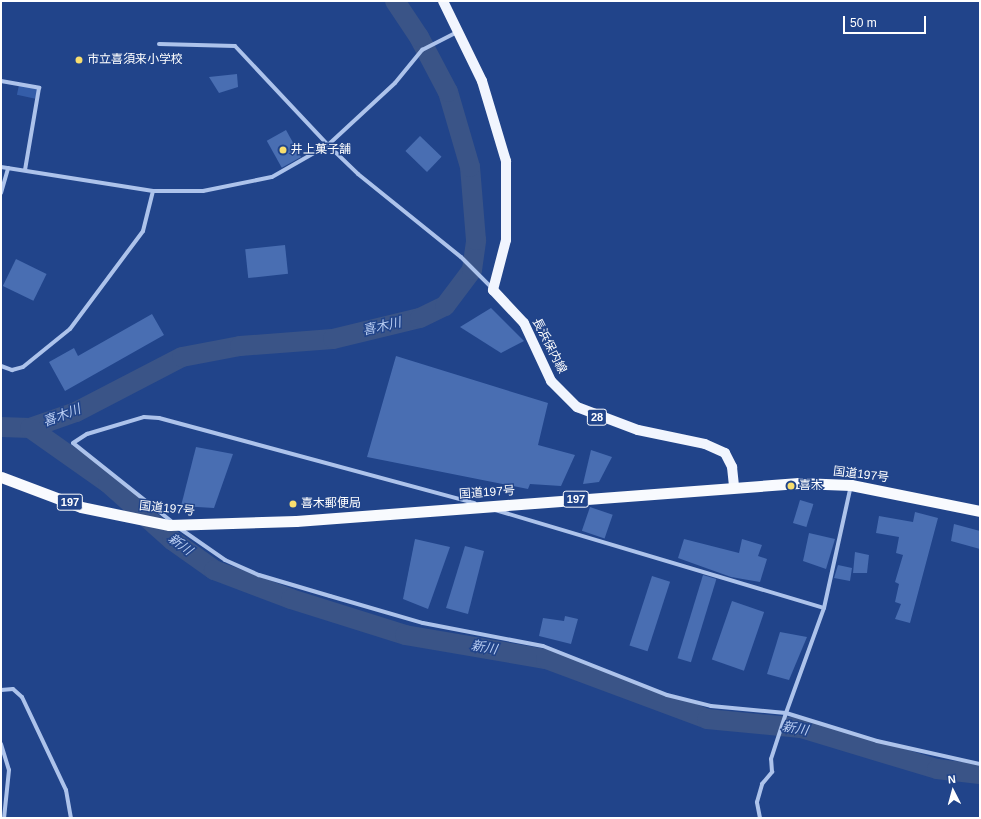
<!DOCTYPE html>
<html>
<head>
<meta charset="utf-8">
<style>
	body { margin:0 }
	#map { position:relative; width:981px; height:819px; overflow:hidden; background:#21448a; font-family:Arial,"Noto Sans JP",sans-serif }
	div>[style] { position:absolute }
	.green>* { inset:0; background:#345da8; transform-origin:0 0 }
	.river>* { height:20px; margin:-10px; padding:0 10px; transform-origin:10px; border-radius:10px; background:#3a5487 }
	.building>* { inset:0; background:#496eb2; transform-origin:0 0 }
	.minor>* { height:4px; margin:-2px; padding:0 2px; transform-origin:2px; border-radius:2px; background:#adc3eb }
	.primary>* { height:10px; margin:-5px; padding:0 5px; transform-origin:5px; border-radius:5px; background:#f1f5fe }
	.trunk>* { height:11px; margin:-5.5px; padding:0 5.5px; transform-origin:5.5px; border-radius:5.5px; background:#f8fafe }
	.dots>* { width:11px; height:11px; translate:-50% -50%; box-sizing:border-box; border:2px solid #21448a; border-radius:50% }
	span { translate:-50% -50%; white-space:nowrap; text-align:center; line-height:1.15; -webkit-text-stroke:3px #21448a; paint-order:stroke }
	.shield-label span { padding:1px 3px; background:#21448a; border:1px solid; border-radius:3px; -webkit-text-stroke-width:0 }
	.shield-label { font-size:11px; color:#fff; font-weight:700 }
	.poi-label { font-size:12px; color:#fff }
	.left { translate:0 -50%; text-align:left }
	.street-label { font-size:12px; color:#fff }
	.water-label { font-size:13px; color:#b9cdf2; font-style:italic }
	.frame { position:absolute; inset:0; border:2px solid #fff; pointer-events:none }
	.north { position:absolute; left:933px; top:771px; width:40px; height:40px; -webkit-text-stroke:3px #21448a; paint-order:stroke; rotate:354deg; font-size:11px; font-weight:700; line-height:16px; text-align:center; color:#fff }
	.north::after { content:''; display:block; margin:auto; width:14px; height:18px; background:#fff; clip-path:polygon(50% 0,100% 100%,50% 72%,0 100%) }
	.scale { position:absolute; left:843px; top:16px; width:83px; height:18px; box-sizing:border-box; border:2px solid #fff; border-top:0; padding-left:5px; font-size:12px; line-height:14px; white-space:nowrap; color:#fff; -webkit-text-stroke:3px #21448a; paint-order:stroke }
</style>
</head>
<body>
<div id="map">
	<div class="green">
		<i style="left:19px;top:85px;width:19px;height:10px;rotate:12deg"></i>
	</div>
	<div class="river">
		<i style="left:1px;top:427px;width:29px;rotate:2deg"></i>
		<i style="left:30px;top:428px;width:49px;rotate:-19.2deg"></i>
		<i style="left:76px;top:412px;width:119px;rotate:-27.4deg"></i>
		<i style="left:182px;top:357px;width:59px;rotate:-10.7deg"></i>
		<i style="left:240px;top:346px;width:93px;rotate:-4.3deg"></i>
		<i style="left:333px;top:339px;width:89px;rotate:-13.6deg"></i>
		<i style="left:420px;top:318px;width:28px;rotate:-26deg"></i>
		<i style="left:445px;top:306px;width:45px;rotate:-53.1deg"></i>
		<i style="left:472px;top:270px;width:30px;rotate:-82deg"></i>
		<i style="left:476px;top:240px;width:73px;rotate:-94.7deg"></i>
		<i style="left:470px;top:167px;width:78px;rotate:-106.3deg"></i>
		<i style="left:448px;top:92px;width:62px;rotate:-117.8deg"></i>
		<i style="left:419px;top:37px;width:43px;rotate:-123.7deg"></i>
		<i style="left:30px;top:428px;width:95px;rotate:35.2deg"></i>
		<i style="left:108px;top:483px;width:86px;rotate:41.7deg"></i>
		<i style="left:172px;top:540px;width:52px;rotate:35.5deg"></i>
		<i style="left:214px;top:570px;width:82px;rotate:20.6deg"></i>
		<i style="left:291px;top:599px;width:120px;rotate:17.5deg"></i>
		<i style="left:405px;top:635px;width:143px;rotate:9.7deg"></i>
		<i style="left:546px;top:659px;width:172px;rotate:20.4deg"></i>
		<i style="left:707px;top:719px;width:94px;rotate:5.5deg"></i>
		<i style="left:801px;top:728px;width:142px;rotate:16.8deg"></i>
		<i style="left:937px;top:769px;width:43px;rotate:6.6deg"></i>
	</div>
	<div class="building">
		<i style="clip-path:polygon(237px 74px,238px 87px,219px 93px,209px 77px)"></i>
		<i style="left:286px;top:130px;width:31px;height:22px;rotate:61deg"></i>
		<i style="left:420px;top:136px;width:30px;height:21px;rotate:44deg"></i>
		<i style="left:285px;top:245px;width:29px;height:40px;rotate:84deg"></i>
		<i style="left:16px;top:259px;width:34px;height:30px;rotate:26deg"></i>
		<i style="clip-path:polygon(491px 308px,524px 341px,501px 353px,460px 327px)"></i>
		<i style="clip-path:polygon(152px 314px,164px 335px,65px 391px,49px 362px,74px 348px,78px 356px)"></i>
		<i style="clip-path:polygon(396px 356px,548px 403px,538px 445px,575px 455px,561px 486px,530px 484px,528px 489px,367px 457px)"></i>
		<i style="clip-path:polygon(196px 447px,233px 454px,214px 508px,181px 506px)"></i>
		<i style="clip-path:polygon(591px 450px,612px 457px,599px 482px,583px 484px)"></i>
		<i style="left:800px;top:500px;width:14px;height:24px;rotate:17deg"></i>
		<i style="left:590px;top:507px;width:24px;height:25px;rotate:19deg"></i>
		<i style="clip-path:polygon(915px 512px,938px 518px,910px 623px,895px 619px,901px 604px,895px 602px,899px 584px,895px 582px,903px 555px,896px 553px,899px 537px,876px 533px,879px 516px,913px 522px)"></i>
		<i style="clip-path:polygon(954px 524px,980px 531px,980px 549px,951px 541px)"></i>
		<i style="clip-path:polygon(809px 533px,835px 539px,826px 569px,803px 561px)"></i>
		<i style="clip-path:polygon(415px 539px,450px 547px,428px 609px,403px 599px)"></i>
		<i style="clip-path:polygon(684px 539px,739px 553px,742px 539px,762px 545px,758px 556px,767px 559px,760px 582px,731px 577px,678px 558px)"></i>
		<i style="clip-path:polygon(465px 546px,484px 551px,468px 614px,446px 608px)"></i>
		<i style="clip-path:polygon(855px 552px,869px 555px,867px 573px,853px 573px)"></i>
		<i style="clip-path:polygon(838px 565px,852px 568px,850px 581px,834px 578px)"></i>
		<i style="left:703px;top:575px;width:14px;height:87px;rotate:17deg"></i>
		<i style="left:652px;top:576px;width:19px;height:73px;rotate:18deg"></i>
		<i style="left:732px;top:601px;width:34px;height:62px;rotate:19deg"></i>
		<i style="clip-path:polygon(565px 616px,578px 619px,571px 644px,539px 636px,543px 618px,564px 621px)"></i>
		<i style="clip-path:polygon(780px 632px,807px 637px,789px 680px,767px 674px)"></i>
	</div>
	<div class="minor">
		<i style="left:159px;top:44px;width:76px;rotate:1.5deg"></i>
		<i style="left:235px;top:46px;width:136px;rotate:46.8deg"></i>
		<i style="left:328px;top:145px;width:91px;rotate:-42.8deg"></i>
		<i style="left:395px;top:83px;width:43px;rotate:-50.7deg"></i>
		<i style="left:422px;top:50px;width:39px;rotate:-27deg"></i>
		<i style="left:1px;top:81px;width:39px;rotate:10deg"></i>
		<i style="left:39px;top:88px;width:83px;rotate:99.7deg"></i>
		<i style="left:1px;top:167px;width:154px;rotate:9deg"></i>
		<i style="left:153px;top:191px;width:50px"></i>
		<i style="left:203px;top:191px;width:70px;rotate:-11.5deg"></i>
		<i style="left:272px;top:177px;width:64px;rotate:-29.7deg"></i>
		<i style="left:328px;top:145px;width:42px;rotate:44deg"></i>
		<i style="left:358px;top:174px;width:132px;rotate:38.9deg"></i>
		<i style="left:461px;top:257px;width:45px;rotate:45deg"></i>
		<i style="left:1px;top:193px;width:26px;rotate:-74deg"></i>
		<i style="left:1px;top:366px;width:12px;rotate:20deg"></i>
		<i style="left:12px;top:370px;width:11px;rotate:-15deg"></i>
		<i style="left:23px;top:367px;width:60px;rotate:-39deg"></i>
		<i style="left:70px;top:329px;width:122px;rotate:-53.3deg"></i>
		<i style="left:143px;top:231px;width:41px;rotate:-76deg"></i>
		<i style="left:492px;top:509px;width:346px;rotate:16.6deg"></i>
		<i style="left:171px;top:521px;width:125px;rotate:-141.5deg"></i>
		<i style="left:73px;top:443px;width:17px;rotate:-33deg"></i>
		<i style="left:87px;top:434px;width:59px;rotate:-16.6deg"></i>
		<i style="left:144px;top:417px;width:15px;rotate:4deg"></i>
		<i style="left:159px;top:418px;width:327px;rotate:15.1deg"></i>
		<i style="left:179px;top:528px;width:56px;rotate:34.8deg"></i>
		<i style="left:225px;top:560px;width:37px;rotate:24deg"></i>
		<i style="left:259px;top:575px;width:74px;rotate:16.5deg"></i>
		<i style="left:330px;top:596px;width:97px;rotate:16.2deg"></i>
		<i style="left:423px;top:623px;width:122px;rotate:10.9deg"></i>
		<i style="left:543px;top:646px;width:133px;rotate:21.6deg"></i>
		<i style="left:667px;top:695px;width:45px;rotate:14deg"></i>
		<i style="left:711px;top:706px;width:75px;rotate:5.3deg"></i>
		<i style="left:786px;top:713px;width:95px;rotate:17.1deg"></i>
		<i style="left:877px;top:741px;width:106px;rotate:12.6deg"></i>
		<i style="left:1px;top:690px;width:12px;rotate:-5deg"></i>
		<i style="left:13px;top:689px;width:12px;rotate:42deg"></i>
		<i style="left:22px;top:697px;width:103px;rotate:64.7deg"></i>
		<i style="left:66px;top:790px;width:28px;rotate:80deg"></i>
		<i style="left:1px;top:744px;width:27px;rotate:73deg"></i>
		<i style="left:9px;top:770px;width:48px;rotate:95.9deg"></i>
		<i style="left:760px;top:818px;width:16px;rotate:-101deg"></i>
		<i style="left:757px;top:802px;width:19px;rotate:-74deg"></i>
		<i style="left:762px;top:784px;width:16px;rotate:-50deg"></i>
		<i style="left:772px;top:772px;width:13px;rotate:-94deg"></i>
		<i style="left:771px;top:759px;width:48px;rotate:-71.9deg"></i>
		<i style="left:786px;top:713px;width:112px;rotate:-70.1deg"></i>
		<i style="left:824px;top:608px;width:126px;rotate:-77.6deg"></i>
	</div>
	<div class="primary">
		<i style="left:443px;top:1px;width:89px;rotate:64deg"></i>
		<i style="left:482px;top:81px;width:84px;rotate:73.3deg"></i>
		<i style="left:506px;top:161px;width:79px;rotate:90deg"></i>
		<i style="left:506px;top:240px;width:52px;rotate:104.6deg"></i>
		<i style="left:493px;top:290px;width:45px;rotate:46.8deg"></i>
		<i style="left:524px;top:323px;width:64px;rotate:65deg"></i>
		<i style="left:551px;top:381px;width:37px;rotate:45deg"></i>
		<i style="left:577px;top:407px;width:65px;rotate:20.7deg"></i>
		<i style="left:638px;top:430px;width:68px;rotate:11.8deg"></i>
		<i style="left:705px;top:444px;width:22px;rotate:24deg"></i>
		<i style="left:725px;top:453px;width:16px;rotate:63deg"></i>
		<i style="left:732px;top:467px;width:19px;rotate:84deg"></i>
	</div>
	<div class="trunk">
		<i style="left:1px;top:477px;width:85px;rotate:20.6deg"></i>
		<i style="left:81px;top:507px;width:90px;rotate:11.6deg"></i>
		<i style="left:169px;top:525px;width:127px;rotate:-1.8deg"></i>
		<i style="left:296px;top:521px;width:504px;rotate:-4.32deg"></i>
		<i style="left:799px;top:483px;width:52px;rotate:2.2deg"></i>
		<i style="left:851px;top:485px;width:132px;rotate:11.4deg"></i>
	</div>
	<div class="dots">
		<i style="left:79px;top:60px;background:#f8de6e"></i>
		<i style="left:283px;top:150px;background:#f8de6e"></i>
		<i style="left:791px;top:486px;background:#f8de6e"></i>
		<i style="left:293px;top:504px;background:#f8de6e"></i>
	</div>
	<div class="shield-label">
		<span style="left:597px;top:417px">28</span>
		<span style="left:576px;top:499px">197</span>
		<span style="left:70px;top:502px">197</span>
	</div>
	<div class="poi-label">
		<span class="left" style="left:87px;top:60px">市立喜須来小学校</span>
		<span class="left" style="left:291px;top:150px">井上菓子舗</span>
		<span class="left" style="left:799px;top:486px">喜木</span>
		<span class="left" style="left:301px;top:504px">喜木郵便局</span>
	</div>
	<div class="street-label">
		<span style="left:549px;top:346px;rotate:63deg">長浜保内線</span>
		<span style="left:861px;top:475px;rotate:7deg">国道197号</span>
		<span style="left:487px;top:493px;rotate:-4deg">国道197号</span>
		<span style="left:167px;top:509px;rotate:6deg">国道197号</span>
	</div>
	<div class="water-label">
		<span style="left:382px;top:327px;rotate:-13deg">喜木川</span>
		<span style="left:62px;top:416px;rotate:-21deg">喜木川</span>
		<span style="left:180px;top:545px;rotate:37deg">新川</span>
		<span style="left:484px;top:648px;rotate:10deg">新川</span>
		<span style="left:795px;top:729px;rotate:10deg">新川</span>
	</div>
	<div class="frame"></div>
	<div class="north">N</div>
	<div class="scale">50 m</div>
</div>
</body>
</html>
